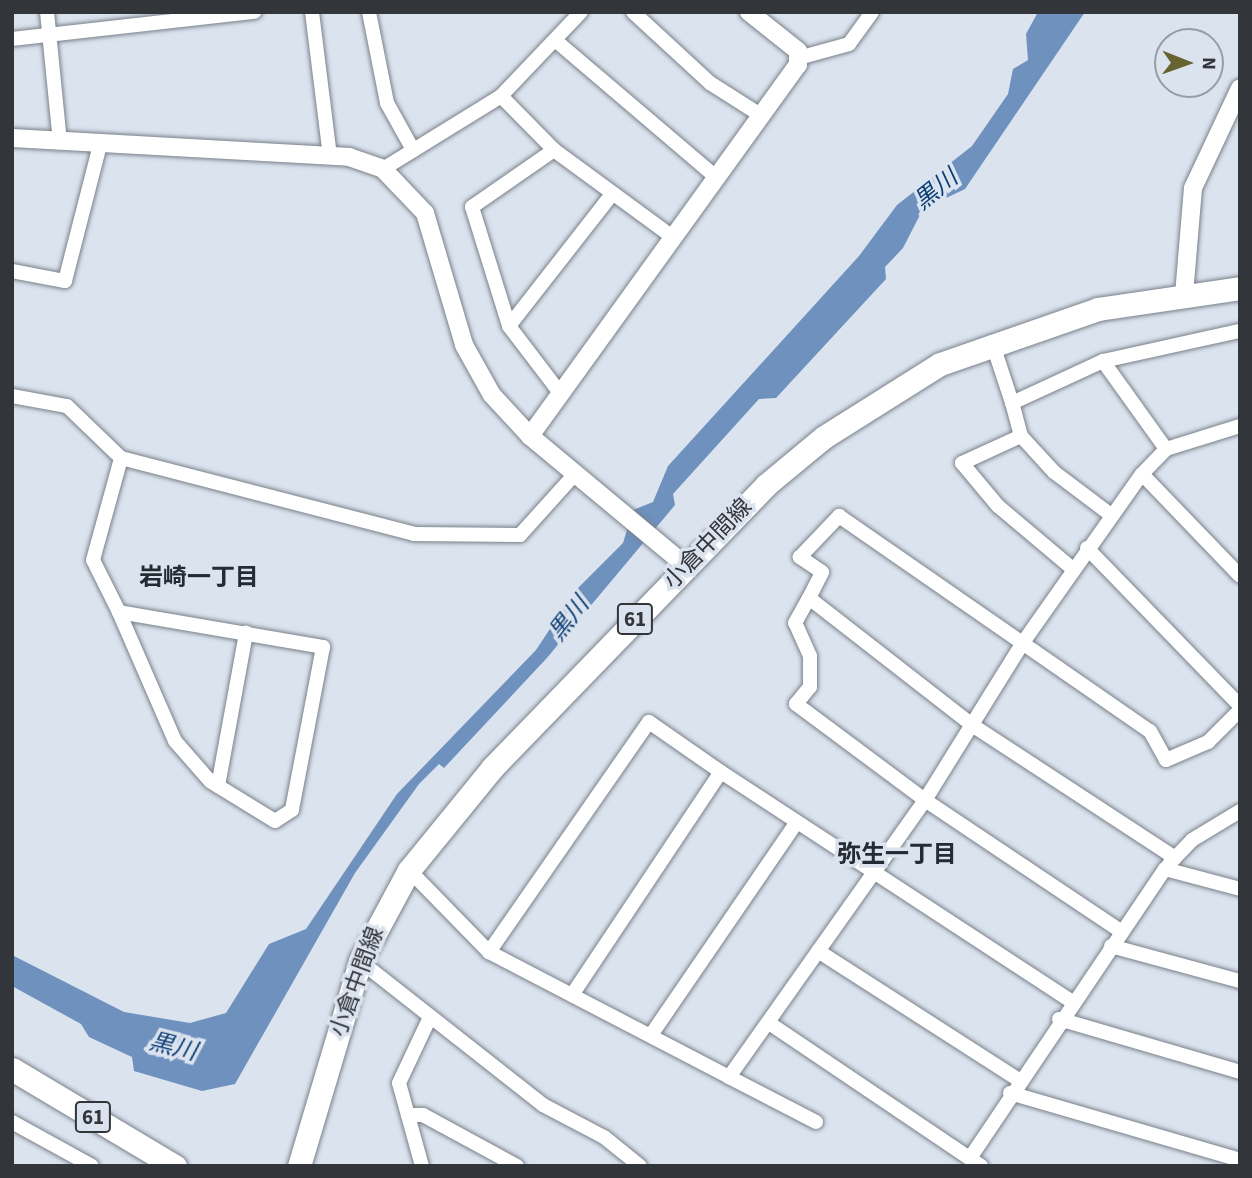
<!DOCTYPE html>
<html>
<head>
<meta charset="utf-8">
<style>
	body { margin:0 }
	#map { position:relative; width:1252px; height:1178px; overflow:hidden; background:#dbe3ee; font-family:"Source Sans 3","Noto Sans JP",sans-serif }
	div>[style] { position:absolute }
	.water>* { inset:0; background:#6e91be }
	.roads { filter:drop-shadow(0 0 2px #79818a) drop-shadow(0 0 2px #79818a) }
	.minor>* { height:14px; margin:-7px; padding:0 7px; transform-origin:7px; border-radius:7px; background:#fff }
	.tertiary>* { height:18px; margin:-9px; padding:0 9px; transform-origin:9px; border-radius:9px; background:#fff }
	.primary>* { height:23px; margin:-11.5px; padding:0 11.5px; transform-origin:11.5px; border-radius:11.5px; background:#fff }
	span { translate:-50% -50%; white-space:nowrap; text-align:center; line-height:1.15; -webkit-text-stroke:7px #dbe3ee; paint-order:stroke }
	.shield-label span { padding:2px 5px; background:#dbe3ee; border:2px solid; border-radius:5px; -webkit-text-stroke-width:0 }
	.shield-label { font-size:21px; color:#32353a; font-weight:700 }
	.street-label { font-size:23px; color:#32353a }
	.water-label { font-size:24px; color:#0b3d75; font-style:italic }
	.neighbourhood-label { font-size:24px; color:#252b33; font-weight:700 }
	.frame { position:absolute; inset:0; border:14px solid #32353a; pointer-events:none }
	.north { position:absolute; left:1154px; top:28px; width:70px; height:70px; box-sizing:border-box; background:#dbe3ee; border:2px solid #979da6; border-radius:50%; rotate:91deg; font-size:19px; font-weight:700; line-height:28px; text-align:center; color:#32353a }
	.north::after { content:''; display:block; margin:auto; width:24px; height:32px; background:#676430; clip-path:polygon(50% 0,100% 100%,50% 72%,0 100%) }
</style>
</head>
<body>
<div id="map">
	<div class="water">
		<i style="clip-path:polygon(1038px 12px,1085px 12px,965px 189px,923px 209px,903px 248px,885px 267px,886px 279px,776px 398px,759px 399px,673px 494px,675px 505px,546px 659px,444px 768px,439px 764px,419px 784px,355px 873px,235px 1084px,202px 1091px,134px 1071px,132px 1057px,89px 1037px,81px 1024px,12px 986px,12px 955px,124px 1012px,190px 1023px,226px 1013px,269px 944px,306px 929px,397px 794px,536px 650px,575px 591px,623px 543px,633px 510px,653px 502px,668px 466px,859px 256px,897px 205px,972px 146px,1008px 94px,1013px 69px,1028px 60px,1026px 34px)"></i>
	</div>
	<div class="roads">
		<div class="minor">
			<i style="left:47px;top:12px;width:131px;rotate:84.3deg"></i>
			<i style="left:312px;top:12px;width:145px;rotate:82.9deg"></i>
			<i style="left:369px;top:12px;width:93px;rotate:78.8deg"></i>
			<i style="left:387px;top:103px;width:54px;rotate:61deg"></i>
			<i style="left:633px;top:12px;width:105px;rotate:42.7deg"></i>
			<i style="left:710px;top:83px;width:62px;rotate:32.4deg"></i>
			<i style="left:12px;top:39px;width:244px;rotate:-6.4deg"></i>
			<i style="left:555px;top:40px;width:213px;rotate:40.4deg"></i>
			<i style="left:802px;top:57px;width:49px;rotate:-15.5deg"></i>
			<i style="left:849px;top:44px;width:39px;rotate:-54deg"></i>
			<i style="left:501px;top:96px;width:76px;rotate:45.5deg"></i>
			<i style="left:554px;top:150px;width:149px;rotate:36.3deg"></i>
			<i style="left:554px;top:150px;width:100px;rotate:145.2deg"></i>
			<i style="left:472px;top:207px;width:125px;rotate:72.7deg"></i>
			<i style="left:509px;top:326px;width:84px;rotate:52.7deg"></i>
			<i style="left:383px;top:169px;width:139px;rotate:-31.7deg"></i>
			<i style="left:501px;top:96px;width:116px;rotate:-46.4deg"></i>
			<i style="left:12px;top:271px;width:54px;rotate:10.7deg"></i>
			<i style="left:65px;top:281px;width:140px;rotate:-75.6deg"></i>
			<i style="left:509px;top:326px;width:167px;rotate:-52deg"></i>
			<i style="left:992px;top:342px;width:64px;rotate:71.8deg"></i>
			<i style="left:1103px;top:361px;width:108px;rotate:54.4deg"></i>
			<i style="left:12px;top:396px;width:56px;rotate:10.3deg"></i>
			<i style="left:67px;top:406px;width:75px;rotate:43.9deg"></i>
			<i style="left:121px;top:458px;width:303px;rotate:14.5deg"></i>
			<i style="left:414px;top:534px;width:106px;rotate:0.5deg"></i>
			<i style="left:520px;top:535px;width:82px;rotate:-48deg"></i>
			<i style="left:1021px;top:436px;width:65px;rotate:155.4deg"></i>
			<i style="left:962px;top:463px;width:56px;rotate:50.1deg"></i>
			<i style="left:998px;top:506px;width:99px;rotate:40.1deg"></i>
			<i style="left:1142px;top:474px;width:141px;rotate:46.1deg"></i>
			<i style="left:1111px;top:515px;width:71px;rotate:-143deg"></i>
			<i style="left:1054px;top:472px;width:49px;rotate:-132.5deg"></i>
			<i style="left:1021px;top:436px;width:34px;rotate:-105deg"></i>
			<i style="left:1012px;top:403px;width:100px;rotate:-24.8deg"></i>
			<i style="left:1103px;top:361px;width:140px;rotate:-12.4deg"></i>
			<i style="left:1087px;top:548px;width:220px;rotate:45.9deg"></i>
			<i style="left:809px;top:598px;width:29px;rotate:-63deg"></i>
			<i style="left:822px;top:572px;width:27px;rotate:-146deg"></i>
			<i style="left:800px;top:557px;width:57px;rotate:-46.4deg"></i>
			<i style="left:839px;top:516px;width:378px;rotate:34.7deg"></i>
			<i style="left:1150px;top:731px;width:33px;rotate:61deg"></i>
			<i style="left:1166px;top:760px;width:46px;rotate:-23.2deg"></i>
			<i style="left:1208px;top:742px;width:45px;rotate:-45deg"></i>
			<i style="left:119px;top:612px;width:207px;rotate:9.7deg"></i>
			<i style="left:323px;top:647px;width:166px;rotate:100.8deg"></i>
			<i style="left:292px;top:810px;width:20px;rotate:147deg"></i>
			<i style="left:275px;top:821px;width:76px;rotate:-148.4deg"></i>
			<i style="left:210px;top:781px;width:53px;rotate:-131.2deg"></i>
			<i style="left:175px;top:741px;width:141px;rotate:-113.5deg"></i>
			<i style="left:119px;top:612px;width:58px;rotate:-116.6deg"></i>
			<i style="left:93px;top:560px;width:106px;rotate:-74.6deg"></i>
			<i style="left:218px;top:786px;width:156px;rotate:-79.6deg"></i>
			<i style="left:1169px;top:864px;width:33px;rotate:-46deg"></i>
			<i style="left:1192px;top:840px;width:56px;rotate:-31.1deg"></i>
			<i style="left:409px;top:870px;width:115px;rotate:45.7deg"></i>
			<i style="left:489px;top:952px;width:271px;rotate:27.5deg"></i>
			<i style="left:729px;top:1077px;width:339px;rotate:-54.7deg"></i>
			<i style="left:925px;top:800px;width:187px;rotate:-58.1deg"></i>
			<i style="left:1024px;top:641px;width:204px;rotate:-54.8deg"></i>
			<i style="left:1142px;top:474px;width:35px;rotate:-46deg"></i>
			<i style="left:1166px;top:449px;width:77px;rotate:-17.3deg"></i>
			<i style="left:1122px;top:932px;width:237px;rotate:-146.2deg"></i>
			<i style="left:925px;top:800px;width:161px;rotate:-143.3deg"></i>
			<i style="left:796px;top:704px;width:22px;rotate:-51deg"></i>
			<i style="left:810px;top:687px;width:31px;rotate:-90deg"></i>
			<i style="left:810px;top:656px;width:36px;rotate:-114deg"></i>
			<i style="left:795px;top:623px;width:29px;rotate:-61deg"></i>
			<i style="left:809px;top:598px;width:210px;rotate:37.9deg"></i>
			<i style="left:975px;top:727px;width:239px;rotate:33.2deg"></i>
			<i style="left:1111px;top:946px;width:134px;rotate:15.2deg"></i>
			<i style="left:818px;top:951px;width:239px;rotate:32.7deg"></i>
			<i style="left:489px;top:952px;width:280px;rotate:-55.2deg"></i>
			<i style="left:649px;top:722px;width:88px;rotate:34.8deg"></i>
			<i style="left:360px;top:961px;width:233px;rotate:38.2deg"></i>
			<i style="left:543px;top:1105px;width:69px;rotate:27.7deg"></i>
			<i style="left:604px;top:1137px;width:46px;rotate:38.9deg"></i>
			<i style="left:572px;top:995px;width:268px;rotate:-56.3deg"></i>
			<i style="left:721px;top:772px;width:418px;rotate:33.2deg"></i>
			<i style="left:1059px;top:1019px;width:189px;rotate:16.3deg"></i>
			<i style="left:769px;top:1023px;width:256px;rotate:34deg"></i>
			<i style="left:651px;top:1035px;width:257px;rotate:-55.6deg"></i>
			<i style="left:729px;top:1077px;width:98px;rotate:27.3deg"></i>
			<i style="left:1010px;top:1093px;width:240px;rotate:16.2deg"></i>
			<i style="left:408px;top:1115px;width:15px"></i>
			<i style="left:423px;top:1115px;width:107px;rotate:28.5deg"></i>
			<i style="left:12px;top:1122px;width:91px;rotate:28.8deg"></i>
			<i style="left:970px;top:1158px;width:349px;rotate:-56deg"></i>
			<i style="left:1165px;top:869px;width:78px;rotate:14.9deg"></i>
			<i style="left:422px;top:1166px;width:86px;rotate:-105.5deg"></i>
			<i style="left:399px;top:1083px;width:73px;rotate:-64.8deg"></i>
		</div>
		<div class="tertiary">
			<i style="left:12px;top:138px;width:338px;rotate:3.2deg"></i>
			<i style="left:349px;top:157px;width:36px;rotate:19deg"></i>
			<i style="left:383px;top:169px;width:61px;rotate:46.3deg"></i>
			<i style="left:425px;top:213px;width:138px;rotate:73.5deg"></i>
			<i style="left:464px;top:345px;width:57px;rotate:60.8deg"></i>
			<i style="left:492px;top:395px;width:56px;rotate:47.2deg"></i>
			<i style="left:530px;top:436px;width:203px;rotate:39.8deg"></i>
			<i style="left:1184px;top:295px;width:107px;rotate:-85.2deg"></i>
			<i style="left:1193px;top:188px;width:110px;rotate:-64.8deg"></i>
			<i style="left:530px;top:436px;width:458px;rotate:-54.2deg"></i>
			<i style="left:798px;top:65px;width:14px;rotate:-90deg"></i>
			<i style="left:798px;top:51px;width:63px;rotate:-141.5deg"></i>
		</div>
		<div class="primary">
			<i style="left:12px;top:1069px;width:190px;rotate:30.8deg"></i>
			<i style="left:299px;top:1166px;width:214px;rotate:-73.4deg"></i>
			<i style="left:360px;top:961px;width:103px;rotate:-61.7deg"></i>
			<i style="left:409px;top:870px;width:133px;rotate:-50.8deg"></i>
			<i style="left:493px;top:767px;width:392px;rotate:-45.9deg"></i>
			<i style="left:766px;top:485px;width:75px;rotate:-39.6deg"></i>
			<i style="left:824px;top:437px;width:137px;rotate:-32.2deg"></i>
			<i style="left:940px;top:364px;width:167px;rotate:-19.2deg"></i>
			<i style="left:1098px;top:309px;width:144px;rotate:-8.4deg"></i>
		</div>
	</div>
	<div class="shield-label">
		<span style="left:635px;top:619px">61</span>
		<span style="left:93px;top:1117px">61</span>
	</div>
	<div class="street-label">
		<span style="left:708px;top:544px;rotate:-46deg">小倉中間線</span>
		<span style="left:357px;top:982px;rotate:-70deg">小倉中間線</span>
	</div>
	<div class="water-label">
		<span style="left:936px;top:190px;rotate:-39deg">黒川</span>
		<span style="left:569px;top:619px;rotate:-52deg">黒川</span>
		<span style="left:173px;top:1047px;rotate:14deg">黒川</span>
	</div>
	<div class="neighbourhood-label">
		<span style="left:199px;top:578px">岩崎一丁目</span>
		<span style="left:897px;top:855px">弥生一丁目</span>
	</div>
	<div class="frame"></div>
	<div class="north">N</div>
</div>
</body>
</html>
